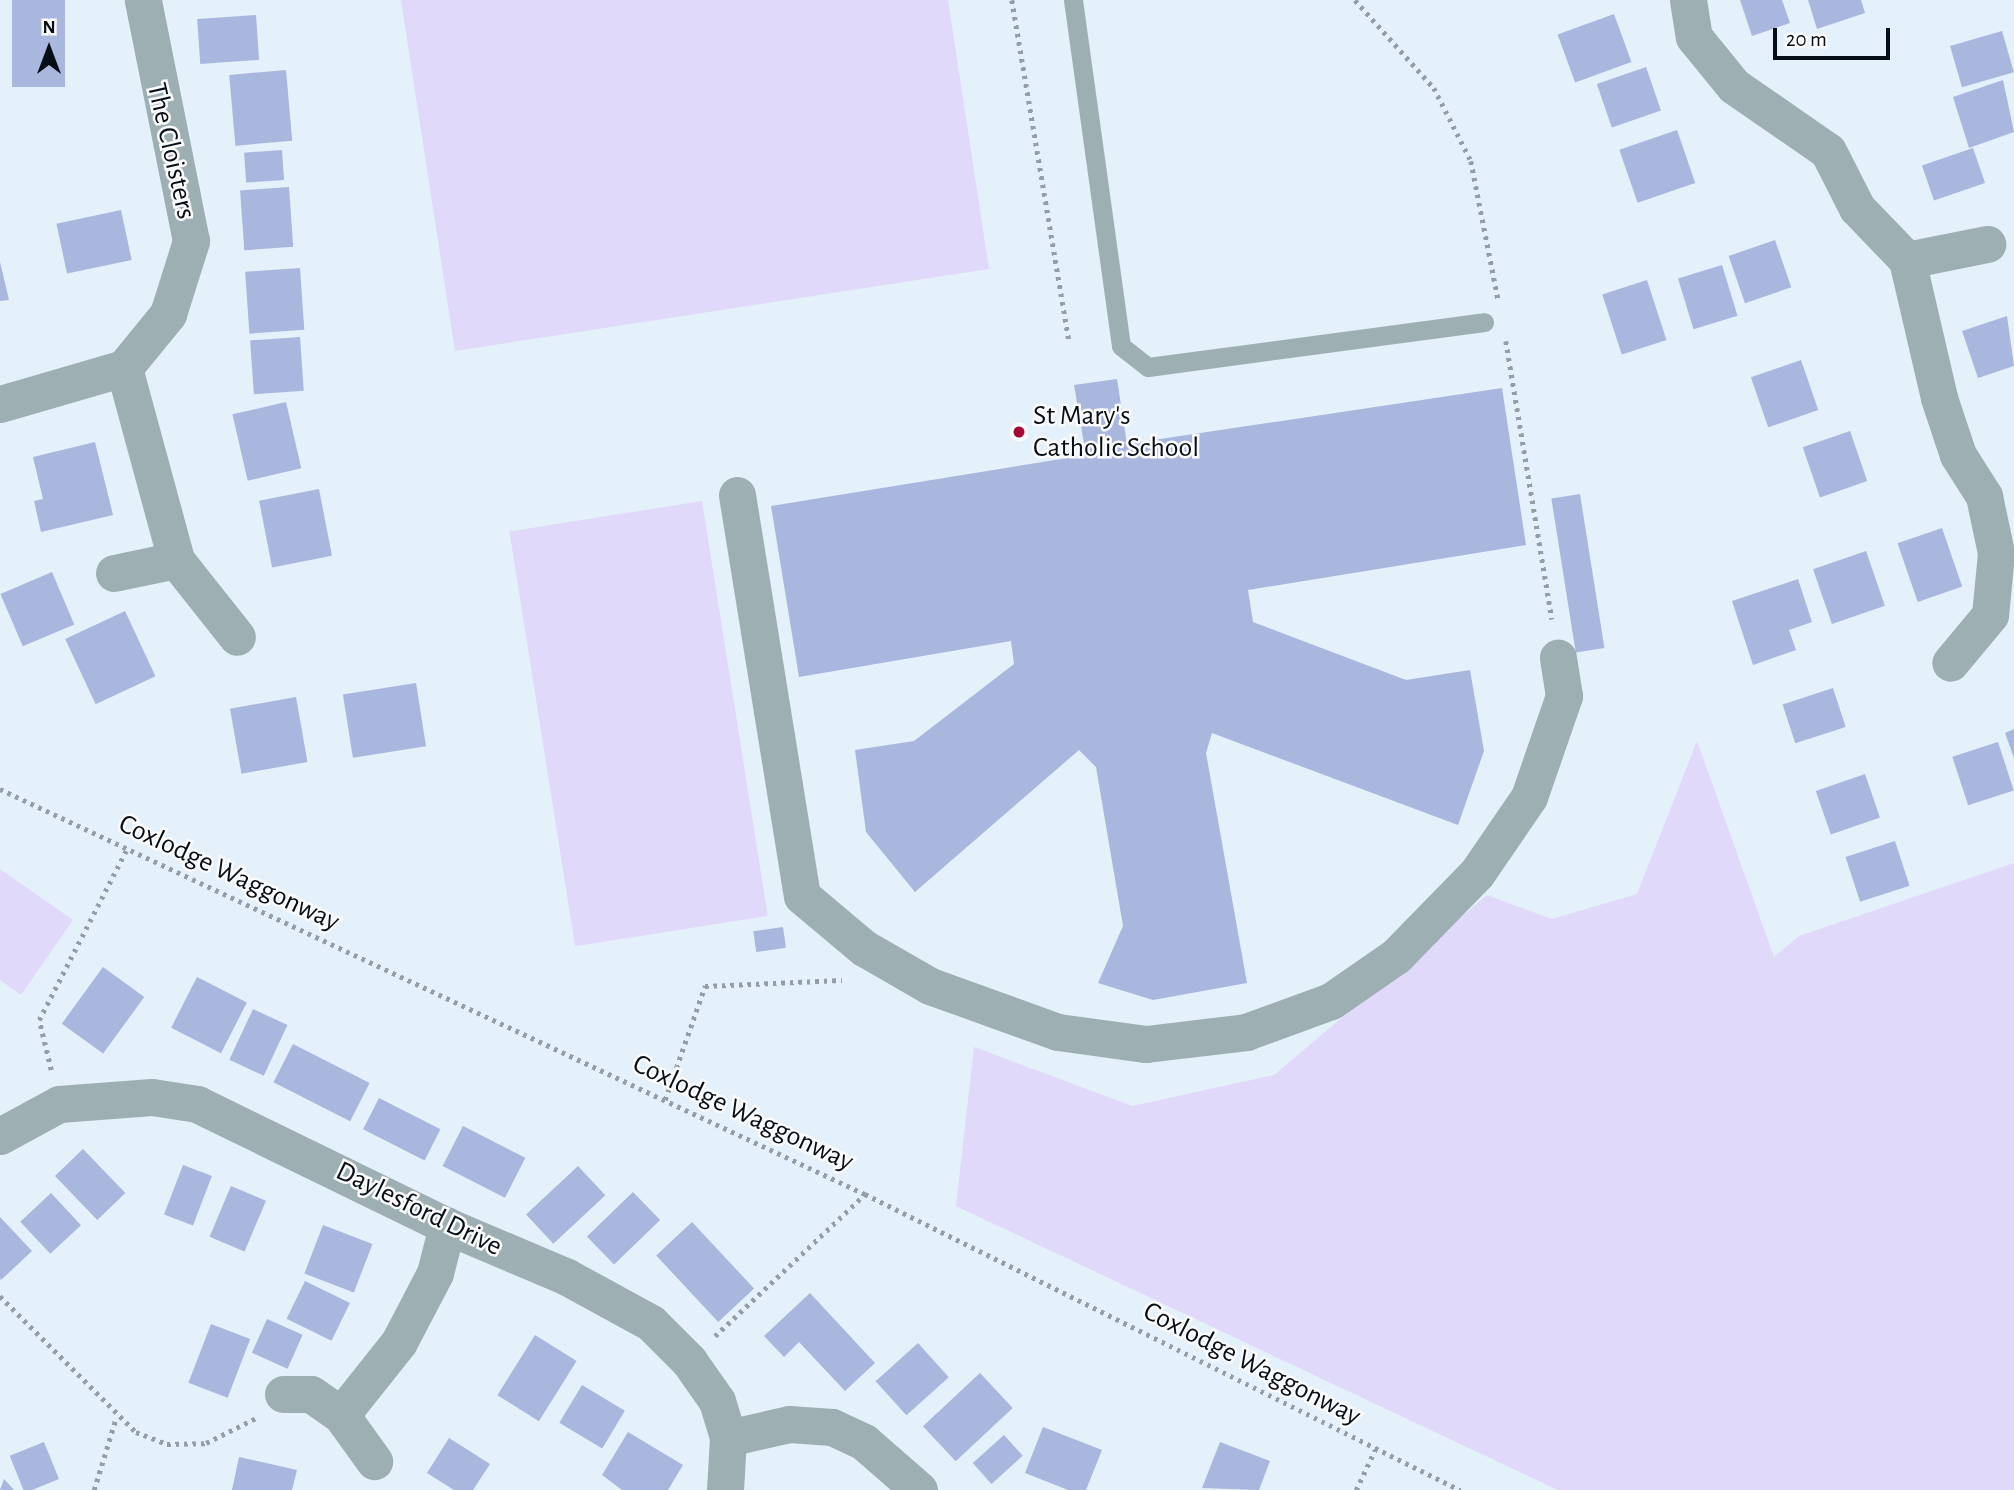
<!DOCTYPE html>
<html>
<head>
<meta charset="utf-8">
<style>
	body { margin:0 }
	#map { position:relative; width:2014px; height:1490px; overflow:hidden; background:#e4f0fa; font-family:"Alegreya Sans",sans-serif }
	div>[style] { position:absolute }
	.green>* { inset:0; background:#e1d9f9; transform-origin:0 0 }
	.building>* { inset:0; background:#a9b6de; transform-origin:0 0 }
	.path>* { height:4.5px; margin-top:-2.25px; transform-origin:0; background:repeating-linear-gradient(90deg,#939ea8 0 3.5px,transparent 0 8.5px) }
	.lane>* { height:19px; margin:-9.5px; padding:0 9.5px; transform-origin:9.5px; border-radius:9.5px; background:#9eafb4 }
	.street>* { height:37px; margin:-18.5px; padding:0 18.5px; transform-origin:18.5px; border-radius:18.5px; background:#9eafb4 }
	.dots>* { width:19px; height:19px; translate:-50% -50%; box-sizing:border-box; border:4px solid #fbfbfb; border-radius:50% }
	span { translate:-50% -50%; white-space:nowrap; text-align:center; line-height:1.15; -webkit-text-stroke:5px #fbfbfb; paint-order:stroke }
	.street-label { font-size:28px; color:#050e16 }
	.poi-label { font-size:28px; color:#050e16 }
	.left { translate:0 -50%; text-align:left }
	.north { position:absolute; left:14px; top:14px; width:70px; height:70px; -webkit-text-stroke:5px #fbfbfb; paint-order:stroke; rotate:0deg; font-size:19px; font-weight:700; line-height:28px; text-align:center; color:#050e16 }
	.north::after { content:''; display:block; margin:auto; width:24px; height:32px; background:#050e16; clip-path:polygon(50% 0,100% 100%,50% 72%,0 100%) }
	.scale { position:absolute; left:1773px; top:28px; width:117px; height:32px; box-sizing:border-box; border:4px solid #050e16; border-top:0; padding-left:9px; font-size:21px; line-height:24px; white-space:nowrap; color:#050e16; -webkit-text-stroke:5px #fbfbfb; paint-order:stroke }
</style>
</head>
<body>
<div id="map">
	<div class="green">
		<i style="clip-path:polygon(401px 0,948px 0,989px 269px,455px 351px)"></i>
		<i style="left:702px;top:501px;width:420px;height:195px;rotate:81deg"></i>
		<i style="clip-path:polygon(1697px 741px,1774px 957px,1799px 936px,2014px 863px,2014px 1490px,1558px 1490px,956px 1206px,974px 1047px,1132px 1106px,1274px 1075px,1487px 895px,1552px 919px,1637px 894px)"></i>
		<i style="clip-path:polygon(0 869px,73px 920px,21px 995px,0 980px)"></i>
	</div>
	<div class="building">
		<i style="left:12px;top:0;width:53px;height:87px"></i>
		<i style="clip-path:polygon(1740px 0,1782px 0,1790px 23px,1752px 36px)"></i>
		<i style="clip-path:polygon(1808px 0,1861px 0,1865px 13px,1817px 29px)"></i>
		<i style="left:1614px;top:14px;width:51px;height:60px;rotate:70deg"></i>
		<i style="left:256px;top:15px;width:45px;height:59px;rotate:86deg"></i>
		<i style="left:2002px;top:31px;width:43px;height:54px;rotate:74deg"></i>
		<i style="left:1646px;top:67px;width:46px;height:52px;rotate:71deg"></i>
		<i style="left:286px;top:70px;width:71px;height:57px;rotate:85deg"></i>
		<i style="clip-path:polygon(2003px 80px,2014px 132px,1969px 148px,1953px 97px)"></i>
		<i style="left:1677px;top:130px;width:56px;height:61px;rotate:71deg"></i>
		<i style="left:1973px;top:148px;width:37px;height:54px;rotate:71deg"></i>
		<i style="left:282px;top:150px;width:30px;height:38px;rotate:86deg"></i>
		<i style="left:289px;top:187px;width:60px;height:49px;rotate:86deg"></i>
		<i style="left:121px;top:210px;width:51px;height:66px;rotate:78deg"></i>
		<i style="left:1775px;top:240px;width:50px;height:49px;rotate:71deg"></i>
		<i style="clip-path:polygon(0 262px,9px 300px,0 301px)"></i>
		<i style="left:1722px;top:265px;width:53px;height:46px;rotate:73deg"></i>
		<i style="left:300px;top:268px;width:62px;height:55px;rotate:86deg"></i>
		<i style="left:1647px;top:280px;width:63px;height:47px;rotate:72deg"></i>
		<i style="clip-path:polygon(2007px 316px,2014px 366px,1978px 378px,1962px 331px)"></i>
		<i style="left:300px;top:337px;width:54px;height:50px;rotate:86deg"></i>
		<i style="left:1801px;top:360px;width:53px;height:53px;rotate:71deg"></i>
		<i style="clip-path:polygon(1117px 379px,1127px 444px,1502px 388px,1526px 545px,1248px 590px,1253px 622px,1406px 680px,1470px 670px,1484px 751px,1458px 825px,1212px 733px,1206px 753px,1247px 983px,1153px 1000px,1098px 983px,1123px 926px,1096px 767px,1079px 750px,915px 892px,866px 832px,855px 750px,914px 741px,1014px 664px,1011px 641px,799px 677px,771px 506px,1086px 455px,1074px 385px)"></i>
		<i style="left:286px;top:402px;width:68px;height:55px;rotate:77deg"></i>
		<i style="left:1850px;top:431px;width:53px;height:50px;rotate:71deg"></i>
		<i style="clip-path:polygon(95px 442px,113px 515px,41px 532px,34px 501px,43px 499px,33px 457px)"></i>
		<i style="left:319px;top:489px;width:68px;height:61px;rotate:79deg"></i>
		<i style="left:1580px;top:494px;width:156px;height:29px;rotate:81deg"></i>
		<i style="left:1942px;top:528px;width:62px;height:47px;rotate:71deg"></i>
		<i style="left:1866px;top:551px;width:58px;height:56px;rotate:71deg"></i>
		<i style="left:52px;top:572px;width:57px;height:56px;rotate:67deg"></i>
		<i style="clip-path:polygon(1798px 579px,1812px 622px,1789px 630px,1796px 650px,1753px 665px,1732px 601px)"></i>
		<i style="left:125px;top:611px;width:72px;height:66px;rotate:65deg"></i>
		<i style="left:416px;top:683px;width:64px;height:74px;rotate:81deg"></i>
		<i style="left:1833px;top:688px;width:41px;height:53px;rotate:72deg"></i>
		<i style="left:296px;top:697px;width:66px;height:67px;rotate:80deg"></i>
		<i style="clip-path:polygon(2014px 729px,2014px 758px,2005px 733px)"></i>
		<i style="left:1998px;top:742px;width:51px;height:48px;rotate:72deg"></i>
		<i style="left:1865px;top:774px;width:46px;height:52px;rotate:71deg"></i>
		<i style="left:1895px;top:841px;width:47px;height:52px;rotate:72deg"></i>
		<i style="left:783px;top:927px;width:21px;height:30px;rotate:82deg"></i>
		<i style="left:103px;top:967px;width:51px;height:70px;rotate:36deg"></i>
		<i style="left:197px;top:977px;width:56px;height:57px;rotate:27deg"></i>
		<i style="left:253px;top:1009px;width:38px;height:56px;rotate:25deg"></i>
		<i style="left:293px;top:1044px;width:86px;height:43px;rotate:27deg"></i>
		<i style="left:379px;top:1098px;width:69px;height:35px;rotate:27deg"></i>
		<i style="left:463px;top:1126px;width:70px;height:45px;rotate:27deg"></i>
		<i style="left:83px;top:1149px;width:61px;height:39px;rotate:46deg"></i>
		<i style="left:183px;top:1165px;width:31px;height:53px;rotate:21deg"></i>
		<i style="left:578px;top:1166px;width:40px;height:71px;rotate:47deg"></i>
		<i style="left:231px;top:1186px;width:38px;height:55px;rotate:23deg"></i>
		<i style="left:633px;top:1192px;width:39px;height:64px;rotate:46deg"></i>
		<i style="left:51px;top:1193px;width:44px;height:42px;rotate:47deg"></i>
		<i style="clip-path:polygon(0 1217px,32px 1251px,1px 1280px,0 1278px)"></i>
		<i style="left:692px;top:1222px;width:91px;height:49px;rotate:47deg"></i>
		<i style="left:323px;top:1225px;width:53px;height:52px;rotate:21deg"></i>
		<i style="left:305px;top:1281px;width:50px;height:42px;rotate:26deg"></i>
		<i style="clip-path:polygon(810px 1293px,875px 1363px,845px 1391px,799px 1342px,784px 1357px,764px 1336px)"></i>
		<i style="left:267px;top:1319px;width:39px;height:37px;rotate:24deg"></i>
		<i style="left:211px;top:1324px;width:42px;height:63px;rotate:21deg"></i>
		<i style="left:535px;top:1335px;width:49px;height:71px;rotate:32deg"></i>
		<i style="left:918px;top:1343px;width:46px;height:57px;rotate:48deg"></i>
		<i style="left:980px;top:1373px;width:48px;height:78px;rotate:47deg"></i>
		<i style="left:582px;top:1385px;width:50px;height:44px;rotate:31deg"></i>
		<i style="clip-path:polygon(1043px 1427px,1102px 1450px,1086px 1490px,1068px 1490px,1025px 1473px)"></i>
		<i style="clip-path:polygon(628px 1432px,683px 1465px,668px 1490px,622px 1490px,602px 1475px)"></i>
		<i style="left:1004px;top:1435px;width:28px;height:42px;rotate:48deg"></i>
		<i style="clip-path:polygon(449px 1438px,490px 1464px,473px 1490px,454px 1490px,427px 1473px)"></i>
		<i style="left:44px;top:1442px;width:40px;height:37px;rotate:68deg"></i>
		<i style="clip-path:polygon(1220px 1442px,1270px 1461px,1259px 1490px,1202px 1488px)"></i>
		<i style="clip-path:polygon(239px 1457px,297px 1470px,292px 1490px,232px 1490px)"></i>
		<i style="clip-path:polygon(4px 1479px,14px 1490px,0 1490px)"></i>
	</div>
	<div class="path">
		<i style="left:1012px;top:0;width:346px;rotate:80.5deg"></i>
		<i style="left:1355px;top:0;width:118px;rotate:48.1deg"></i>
		<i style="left:1434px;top:88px;width:82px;rotate:63.1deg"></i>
		<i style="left:1471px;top:161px;width:140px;rotate:78.9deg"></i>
		<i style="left:1506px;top:341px;width:282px;rotate:80.6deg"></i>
		<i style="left:0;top:789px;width:955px;rotate:25.09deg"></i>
		<i style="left:865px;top:1194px;width:665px;rotate:26.45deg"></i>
		<i style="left:51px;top:1070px;width:51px;rotate:-103.5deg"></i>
		<i style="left:39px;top:1020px;width:192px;rotate:-62.8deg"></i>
		<i style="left:665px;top:1100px;width:121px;rotate:-70.7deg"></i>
		<i style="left:705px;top:986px;width:137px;rotate:-2.5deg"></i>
		<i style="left:0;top:1296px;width:192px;rotate:45deg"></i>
		<i style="left:136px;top:1432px;width:33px;rotate:21deg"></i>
		<i style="left:167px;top:1444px;width:39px;rotate:-1deg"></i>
		<i style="left:206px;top:1443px;width:56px;rotate:-26.6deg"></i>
		<i style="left:715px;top:1336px;width:207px;rotate:-43.4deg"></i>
		<i style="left:94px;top:1490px;width:75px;rotate:-73deg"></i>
		<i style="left:1356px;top:1490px;width:44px;rotate:-64.6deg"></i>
	</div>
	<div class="lane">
		<i style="left:1073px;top:0;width:349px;rotate:82.1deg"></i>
		<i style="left:1121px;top:346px;width:34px;rotate:38deg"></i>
		<i style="left:1148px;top:367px;width:339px;rotate:-7.6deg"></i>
	</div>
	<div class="street">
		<i style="left:1688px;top:0;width:37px;rotate:81deg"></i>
		<i style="left:1694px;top:37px;width:63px;rotate:50.8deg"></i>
		<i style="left:1734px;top:86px;width:114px;rotate:34.7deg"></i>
		<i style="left:1828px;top:151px;width:64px;rotate:63deg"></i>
		<i style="left:1857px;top:208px;width:72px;rotate:46.1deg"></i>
		<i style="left:1907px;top:260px;width:142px;rotate:76.9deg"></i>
		<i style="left:1939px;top:398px;width:60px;rotate:71.6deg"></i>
		<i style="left:1958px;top:455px;width:49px;rotate:57.6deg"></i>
		<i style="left:1984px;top:496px;width:58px;rotate:78.1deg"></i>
		<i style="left:1996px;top:553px;width:62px;rotate:95.5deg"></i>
		<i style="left:1990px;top:615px;width:62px;rotate:129.8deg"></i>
		<i style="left:1907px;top:260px;width:82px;rotate:-11.3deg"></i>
		<i style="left:124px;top:368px;width:199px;rotate:74.8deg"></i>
		<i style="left:0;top:404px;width:129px;rotate:-16.2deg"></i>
		<i style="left:124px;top:368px;width:70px;rotate:-50.8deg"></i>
		<i style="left:168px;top:314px;width:77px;rotate:-72.5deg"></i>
		<i style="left:191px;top:241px;width:246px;rotate:-101.3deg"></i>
		<i style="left:737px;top:495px;width:406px;rotate:80.8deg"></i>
		<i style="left:802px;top:896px;width:81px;rotate:40deg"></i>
		<i style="left:864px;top:948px;width:76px;rotate:29.9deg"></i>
		<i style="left:930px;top:986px;width:136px;rotate:19.8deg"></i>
		<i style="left:1058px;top:1032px;width:89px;rotate:7.8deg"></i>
		<i style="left:1146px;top:1044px;width:101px;rotate:-6.8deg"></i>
		<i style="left:1246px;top:1032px;width:90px;rotate:-20deg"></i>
		<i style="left:1331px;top:1001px;width:79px;rotate:-34.7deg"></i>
		<i style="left:1396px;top:956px;width:116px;rotate:-45.7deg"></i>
		<i style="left:1477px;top:873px;width:92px;rotate:-55.6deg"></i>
		<i style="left:1529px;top:797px;width:107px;rotate:-70.9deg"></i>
		<i style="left:1564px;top:696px;width:39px;rotate:-99deg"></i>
		<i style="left:114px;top:573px;width:63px;rotate:-11.8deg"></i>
		<i style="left:176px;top:560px;width:98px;rotate:51.6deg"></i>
		<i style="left:0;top:1136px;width:67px;rotate:-28.5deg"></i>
		<i style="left:59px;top:1104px;width:93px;rotate:-4.3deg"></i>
		<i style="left:152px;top:1097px;width:46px;rotate:8.8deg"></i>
		<i style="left:197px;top:1104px;width:278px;rotate:26deg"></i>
		<i style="left:447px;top:1226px;width:130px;rotate:23deg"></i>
		<i style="left:567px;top:1277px;width:96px;rotate:28.7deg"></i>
		<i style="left:651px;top:1323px;width:54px;rotate:45deg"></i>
		<i style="left:689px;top:1361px;width:49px;rotate:55deg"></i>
		<i style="left:717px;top:1401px;width:39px;rotate:73deg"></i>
		<i style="left:728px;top:1438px;width:52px;rotate:93.3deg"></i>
		<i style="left:283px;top:1394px;width:28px"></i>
		<i style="left:311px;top:1394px;width:37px;rotate:35deg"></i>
		<i style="left:341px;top:1415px;width:57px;rotate:54.3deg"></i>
		<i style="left:341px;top:1415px;width:93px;rotate:-51.5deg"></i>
		<i style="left:399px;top:1342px;width:78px;rotate:-62.4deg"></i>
		<i style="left:435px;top:1273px;width:49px;rotate:-75.7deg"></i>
		<i style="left:728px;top:1438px;width:63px;rotate:-12.9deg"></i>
		<i style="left:789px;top:1424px;width:43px;rotate:4deg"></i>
		<i style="left:832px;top:1427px;width:35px;rotate:25deg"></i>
		<i style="left:864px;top:1442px;width:73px;rotate:41.1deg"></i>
	</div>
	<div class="dots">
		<i style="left:1019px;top:432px;background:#a50833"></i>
	</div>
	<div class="street-label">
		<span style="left:171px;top:151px;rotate:77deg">The Cloisters</span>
		<span style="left:229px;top:873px;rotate:25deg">Coxlodge Waggonway</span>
		<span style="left:743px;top:1113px;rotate:25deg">Coxlodge Waggonway</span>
		<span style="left:419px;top:1209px;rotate:26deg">Daylesford Drive</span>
		<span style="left:1252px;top:1364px;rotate:27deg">Coxlodge Waggonway</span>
	</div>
	<div class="poi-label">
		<span class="left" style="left:1033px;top:432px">St Mary's<br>Catholic School</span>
	</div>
	<div class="north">N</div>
	<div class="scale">20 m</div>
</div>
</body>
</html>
